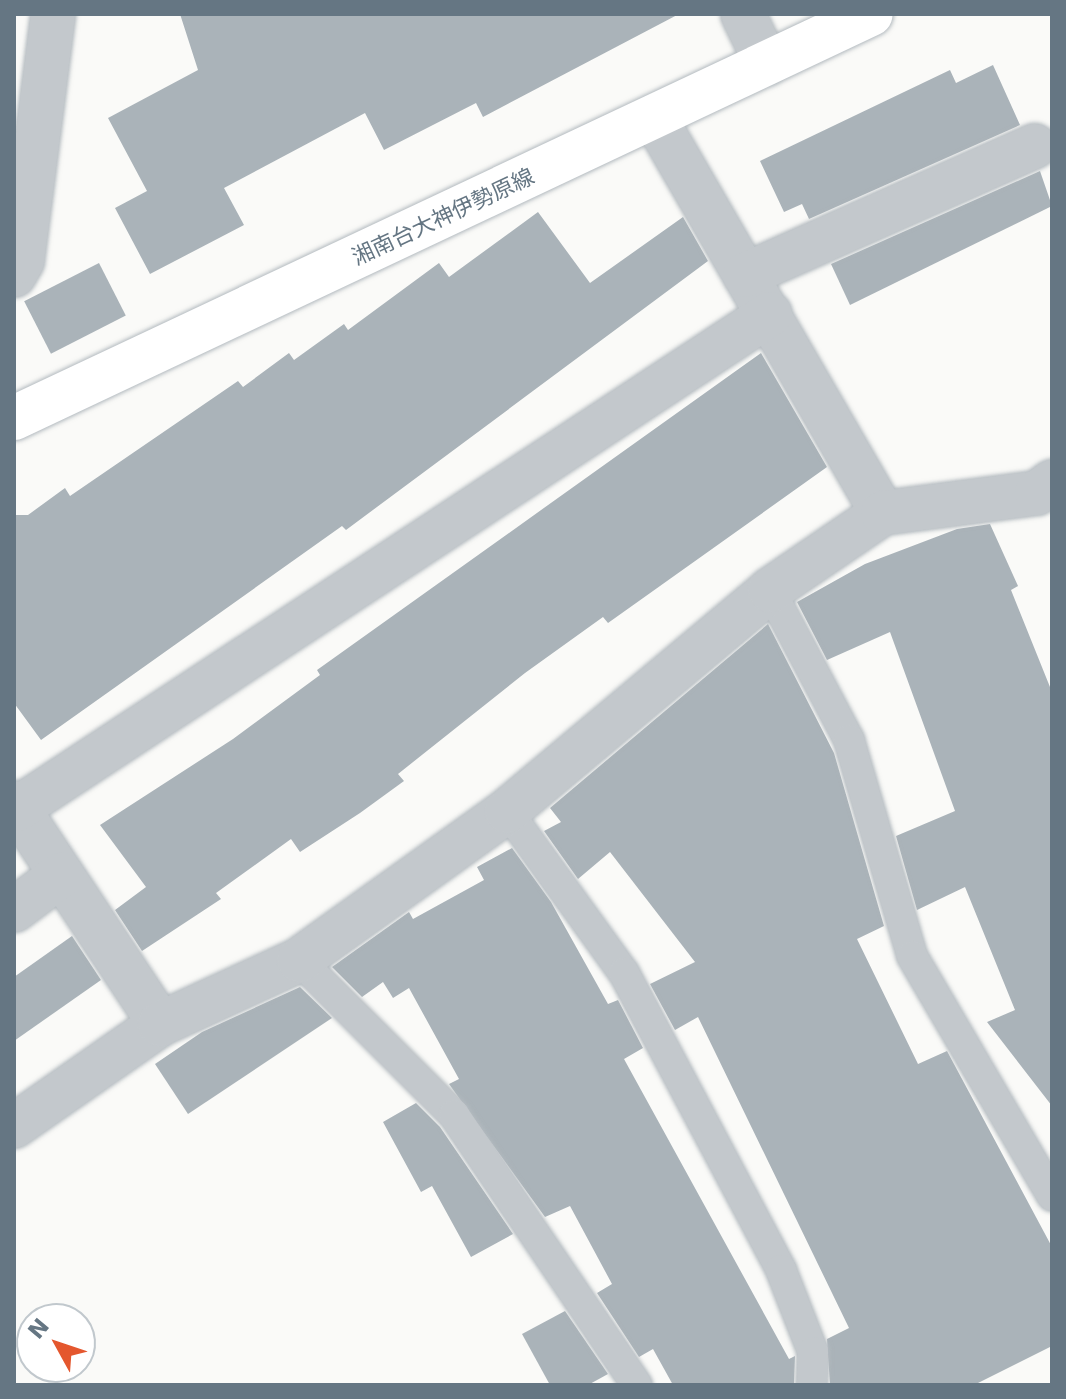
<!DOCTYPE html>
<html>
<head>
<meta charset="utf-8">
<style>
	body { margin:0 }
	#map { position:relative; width:1066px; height:1399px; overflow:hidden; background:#fafaf8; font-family:"DejaVu Sans","Noto Sans JP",sans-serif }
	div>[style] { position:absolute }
	.building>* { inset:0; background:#aab3b9; transform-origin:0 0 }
	.roads { filter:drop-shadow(0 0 2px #b3babf) drop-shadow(0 0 2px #b3babf) }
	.lane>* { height:30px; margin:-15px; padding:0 15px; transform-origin:15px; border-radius:15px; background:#c3c8cc }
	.street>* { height:44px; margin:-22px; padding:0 22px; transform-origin:22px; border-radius:22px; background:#c3c8cc }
	.secondary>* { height:44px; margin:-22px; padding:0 22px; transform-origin:22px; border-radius:22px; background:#fff }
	span { translate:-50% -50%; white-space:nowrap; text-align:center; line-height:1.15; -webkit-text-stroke:8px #fff; paint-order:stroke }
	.street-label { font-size:22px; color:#657683 }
	.frame { position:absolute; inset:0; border:16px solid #657683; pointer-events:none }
	.north { position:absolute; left:16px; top:1303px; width:80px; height:80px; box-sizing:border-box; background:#fff; border:2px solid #c1c8cd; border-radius:50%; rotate:310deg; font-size:22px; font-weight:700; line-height:32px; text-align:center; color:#657683 }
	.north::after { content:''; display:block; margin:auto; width:28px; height:36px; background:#e4572e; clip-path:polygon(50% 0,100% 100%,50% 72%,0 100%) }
</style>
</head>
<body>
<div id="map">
	<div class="building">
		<i style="clip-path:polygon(180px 14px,679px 14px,483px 117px,476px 103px,384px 150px,365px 113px,224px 188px,244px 225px,150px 274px,115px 208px,147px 191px,108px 118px,198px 70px)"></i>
		<i style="clip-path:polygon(993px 65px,1020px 125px,809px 219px,802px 204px,784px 212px,760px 161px,950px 70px,956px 83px)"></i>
		<i style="clip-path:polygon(1040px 171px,1052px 206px,850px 305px,831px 264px)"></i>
		<i style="clip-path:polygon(538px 212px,590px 283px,683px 217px,708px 261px,346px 530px,342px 526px,41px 740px,14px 703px,14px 515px,28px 515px,65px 488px,70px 496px,238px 381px,243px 387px,289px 353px,294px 360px,344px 324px,348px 330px,439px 263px,449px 277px)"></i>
		<i style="left:99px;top:263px;width:59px;height:84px;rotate:63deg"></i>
		<i style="clip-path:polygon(761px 353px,827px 467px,608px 623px,603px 617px,525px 673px,398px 774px,404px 781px,360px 813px,300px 852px,291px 839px,216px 893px,221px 899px,142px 951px,115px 910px,146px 887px,100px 825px,233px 739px,320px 675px,317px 670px)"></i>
		<i style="clip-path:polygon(990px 524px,1018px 586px,1011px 590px,1052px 692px,1052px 1106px,987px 1022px,1015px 1010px,965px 887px,917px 910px,896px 836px,955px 811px,890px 632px,827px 660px,797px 602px,865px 564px,957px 529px)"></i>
		<i style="clip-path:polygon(768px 624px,834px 753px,884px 926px,857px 939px,918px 1064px,947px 1051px,1052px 1247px,1052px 1346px,974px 1385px,830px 1385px,827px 1339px,849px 1328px,698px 1017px,675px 1030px,650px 984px,695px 962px,610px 852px,578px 879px,544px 831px,561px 822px,550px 808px)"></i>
		<i style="clip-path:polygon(512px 848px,551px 902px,608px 1004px,618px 1000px,643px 1048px,624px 1059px,789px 1359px,795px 1356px,794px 1385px,673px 1385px,653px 1349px,639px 1357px,597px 1293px,612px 1284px,570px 1206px,545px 1217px,449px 1084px,459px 1079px,409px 988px,393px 998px,383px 982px,362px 997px,332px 967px,409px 912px,413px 919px,484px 880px,477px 867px)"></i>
		<i style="clip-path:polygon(72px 936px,101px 980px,14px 1041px,14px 977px)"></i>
		<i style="clip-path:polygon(300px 987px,332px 1018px,188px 1114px,155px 1064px,202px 1032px)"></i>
		<i style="clip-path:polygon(416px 1103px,440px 1127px,513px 1234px,471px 1257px,432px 1186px,421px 1192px,383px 1122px)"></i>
		<i style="clip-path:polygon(565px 1311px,608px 1374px,588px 1385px,550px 1385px,522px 1334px)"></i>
	</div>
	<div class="roads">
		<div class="lane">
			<i style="left:770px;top:590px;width:170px;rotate:62.2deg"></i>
			<i style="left:849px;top:740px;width:225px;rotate:73.7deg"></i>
			<i style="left:912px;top:956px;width:278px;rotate:59.7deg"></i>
			<i style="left:507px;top:811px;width:200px;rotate:54.2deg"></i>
			<i style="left:624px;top:973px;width:336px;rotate:62.1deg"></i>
			<i style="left:781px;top:1270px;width:88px;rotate:68.7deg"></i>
			<i style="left:813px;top:1352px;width:33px;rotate:92deg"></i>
			<i style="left:299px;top:960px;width:219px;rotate:45deg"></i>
			<i style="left:454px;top:1115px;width:326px;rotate:55.9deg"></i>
		</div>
		<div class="street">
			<i style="left:743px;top:14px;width:55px;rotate:64.4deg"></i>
			<i style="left:654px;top:117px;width:457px;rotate:60deg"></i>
			<i style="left:14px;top:275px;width:16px;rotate:-60deg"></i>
			<i style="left:22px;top:261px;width:249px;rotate:-82.8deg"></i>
			<i style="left:745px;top:275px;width:317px;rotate:-24deg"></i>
			<i style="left:14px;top:803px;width:265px;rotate:56.5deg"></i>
			<i style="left:17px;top:809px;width:901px;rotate:-33.32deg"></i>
			<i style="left:14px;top:910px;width:59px;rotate:-36.7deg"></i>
			<i style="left:14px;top:1126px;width:178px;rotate:-34.9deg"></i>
			<i style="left:160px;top:1024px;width:153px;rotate:-24.7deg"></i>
			<i style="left:299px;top:960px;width:256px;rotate:-35.6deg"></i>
			<i style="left:507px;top:811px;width:344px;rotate:-40deg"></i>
			<i style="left:770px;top:590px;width:137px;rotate:-34.3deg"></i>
			<i style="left:883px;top:513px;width:155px;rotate:-7.4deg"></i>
			<i style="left:1037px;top:493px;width:19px;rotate:-36deg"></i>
		</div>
		<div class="secondary">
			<i style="left:14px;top:418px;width:947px;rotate:-25.24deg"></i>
		</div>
	</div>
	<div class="street-label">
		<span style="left:443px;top:217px;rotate:-25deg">湘南台大神伊勢原線</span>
	</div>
	<div class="frame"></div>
	<div class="north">N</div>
</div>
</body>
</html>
